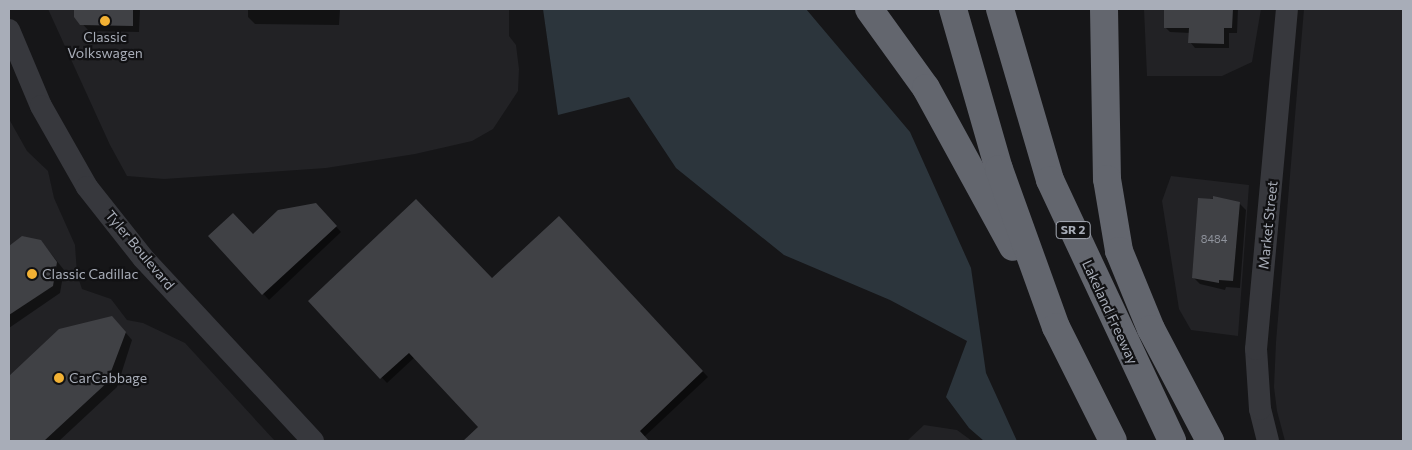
<!DOCTYPE html>
<html>
<head>
<meta charset="utf-8">
<style>
	body { margin:0 }
	#map { position:relative; width:1412px; height:450px; overflow:hidden; background:#161618; font-family:Commissioner,sans-serif }
	div>[style] { position:absolute }
	.built>* { inset:0; background:#222225 }
	.water>* { inset:0; background:#2c353c }
	.shadow>* { inset:0; background:#0007 }
	.building>* { inset:0; background:#404145 }
	.tertiary>* { height:22px; margin:-11px; padding:0 11px; transform-origin:11px; border-radius:11px; background:#37383d }
	.motorway>* { height:28px; margin:-14px; padding:0 14px; transform-origin:14px; border-radius:14px; background:#63666e }
	.dots>* { width:14px; height:14px; translate:-50% -50%; box-sizing:border-box; border:2px solid #111113; border-radius:50% }
	span { translate:-50% -50%; white-space:nowrap; text-align:center; line-height:1.15; -webkit-text-stroke:4.5px #111113; paint-order:stroke }
	.number-label { font-size:11px; color:#8e929b }
	.number-label span { -webkit-text-stroke-width:0 }
	.shield-label span { padding:1px 4px; background:#111113; border:1px solid; border-radius:4px; -webkit-text-stroke-width:0 }
	.shield-label { font-size:12px; color:#a8adb8; font-weight:700 }
	.poi-label { font-size:14px; color:#a8adb8 }
	.left { translate:0 -50%; text-align:left }
	.street-label { font-size:14px; color:#a8adb8 }
	.frame { position:absolute; inset:0; border:10px solid #a8adb8; pointer-events:none }
</style>
</head>
<body>
<div id="map">
	<div class="built">
		<i style="clip-path:polygon(48px 9px,509px 9px,509px 36px,516px 45px,519px 69px,518px 91px,493px 129px,472px 141px,415px 154px,326px 168px,164px 179px,127px 176px,110px 145px)"></i>
		<i style="clip-path:polygon(1144px 9px,1261px 9px,1252px 62px,1222px 76px,1147px 76px)"></i>
		<i style="clip-path:polygon(1304px 9px,1403px 9px,1403px 441px,1285px 441px,1277px 411px,1274px 387px,1276px 342px)"></i>
		<i style="clip-path:polygon(9px 119px,27px 151px,48px 171px,54px 198px,75px 245px,77px 274px,82px 289px,111px 299px,127px 320px,143px 323px,185px 343px,275px 441px,9px 441px)"></i>
		<i style="clip-path:polygon(1171px 176px,1249px 185px,1238px 336px,1191px 330px,1179px 309px,1162px 201px)"></i>
		<i style="clip-path:polygon(924px 425px,957px 430px,972px 441px,907px 441px)"></i>
	</div>
	<div class="water">
		<i style="clip-path:polygon(543px 9px,806px 9px,910px 132px,971px 268px,986px 373px,1017px 441px,984px 441px,969px 428px,946px 397px,967px 341px,890px 300px,784px 255px,676px 168px,629px 97px,558px 115px)"></i>
	</div>
	<div class="shadow">
		<i style="clip-path:polygon(76px 9px,140px 9px,139px 32px,89px 31px,75px 16px)"></i>
		<i style="clip-path:polygon(248px 9px,340px 9px,339px 25px,255px 24px,248px 17px)"></i>
		<i style="clip-path:polygon(1166px 9px,1238px 9px,1237px 33px,1229px 33px,1229px 48px,1195px 48px,1190px 42px,1190px 33px,1170px 32px,1165px 27px)"></i>
		<i style="clip-path:polygon(1220px 198px,1239px 203px,1246px 210px,1240px 288px,1226px 287px,1225px 290px,1200px 284px,1193px 277px,1199px 200px)"></i>
		<i style="clip-path:polygon(321px 210px,341px 232px,269px 300px,210px 236px,253px 235px)"></i>
		<i style="clip-path:polygon(564px 222px,708px 377px,644px 437px,648px 441px,469px 441px,480px 427px,415px 357px,387px 383px,310px 301px,492px 280px)"></i>
		<i style="clip-path:polygon(22px 238px,41px 241px,64px 270px,60px 293px,9px 328px,9px 248px)"></i>
		<i style="clip-path:polygon(119px 325px,132px 340px,117px 387px,59px 441px,9px 441px,9px 377px,60px 330px)"></i>
	</div>
	<div class="building">
		<i style="clip-path:polygon(74px 9px,133px 9px,133px 26px,80px 25px,74px 17px)"></i>
		<i style="clip-path:polygon(1164px 9px,1233px 9px,1232px 28px,1224px 28px,1224px 44px,1188px 43px,1189px 28px,1164px 28px)"></i>
		<i style="clip-path:polygon(1213px 196px,1240px 202px,1233px 281px,1219px 280px,1219px 283px,1192px 278px,1198px 198px,1213px 199px)"></i>
		<i style="clip-path:polygon(416px 199px,492px 278px,559px 216px,703px 371px,640px 431px,649px 441px,463px 441px,478px 427px,409px 353px,380px 379px,308px 301px)"></i>
		<i style="clip-path:polygon(316px 203px,337px 226px,262px 295px,208px 236px,233px 213px,253px 234px,278px 210px)"></i>
		<i style="clip-path:polygon(22px 236px,41px 240px,57px 262px,53px 286px,9px 315px,9px 246px)"></i>
		<i style="clip-path:polygon(112px 316px,126px 332px,109px 377px,111px 379px,44px 441px,9px 441px,9px 376px,59px 329px)"></i>
	</div>
	<div class="tertiary">
		<i style="left:9px;top:30px;width:82px;rotate:67.2deg"></i>
		<i style="left:41px;top:106px;width:93px;rotate:60.4deg"></i>
		<i style="left:87px;top:187px;width:90px;rotate:51.7deg"></i>
		<i style="left:143px;top:258px;width:250px;rotate:47.1deg"></i>
		<i style="left:1268px;top:441px;width:33px;rotate:-104deg"></i>
		<i style="left:1260px;top:409px;width:60px;rotate:-93.8deg"></i>
		<i style="left:1256px;top:349px;width:341px;rotate:-84.8deg"></i>
	</div>
	<div class="motorway">
		<i style="left:869px;top:9px;width:97px;rotate:54.2deg"></i>
		<i style="left:926px;top:88px;width:181px;rotate:61.3deg"></i>
		<i style="left:953px;top:9px;width:166px;rotate:74deg"></i>
		<i style="left:999px;top:169px;width:168px;rotate:70.2deg"></i>
		<i style="left:1056px;top:327px;width:127px;rotate:63.4deg"></i>
		<i style="left:1000px;top:9px;width:178px;rotate:73.7deg"></i>
		<i style="left:1050px;top:180px;width:288px;rotate:64.9deg"></i>
		<i style="left:1104px;top:9px;width:170px;rotate:89deg"></i>
		<i style="left:1107px;top:179px;width:73px;rotate:80.5deg"></i>
		<i style="left:1119px;top:251px;width:84px;rotate:67.7deg"></i>
		<i style="left:1151px;top:329px;width:127px;rotate:62.2deg"></i>
	</div>
	<div class="dots">
		<i style="left:105px;top:21px;background:#f2b134"></i>
		<i style="left:32px;top:274px;background:#f2b134"></i>
		<i style="left:59px;top:378px;background:#f2b134"></i>
	</div>
	<div class="number-label">
		<span style="left:1214px;top:239px">8484</span>
	</div>
	<div class="shield-label">
		<span style="left:1073px;top:230px">SR 2</span>
	</div>
	<div class="poi-label">
		<span style="left:105px;top:45px">Classic<br>Volkswagen</span>
		<span class="left" style="left:42px;top:274px">Classic Cadillac</span>
		<span class="left" style="left:69px;top:378px">CarCabbage</span>
	</div>
	<div class="street-label">
		<span style="left:1268px;top:225px;rotate:-84deg">Market Street</span>
		<span style="left:140px;top:250px;rotate:50deg">Tyler Boulevard</span>
		<span style="left:1110px;top:312px;rotate:65deg">Lakeland Freeway</span>
	</div>
	<div class="frame"></div>
</div>
</body>
</html>
